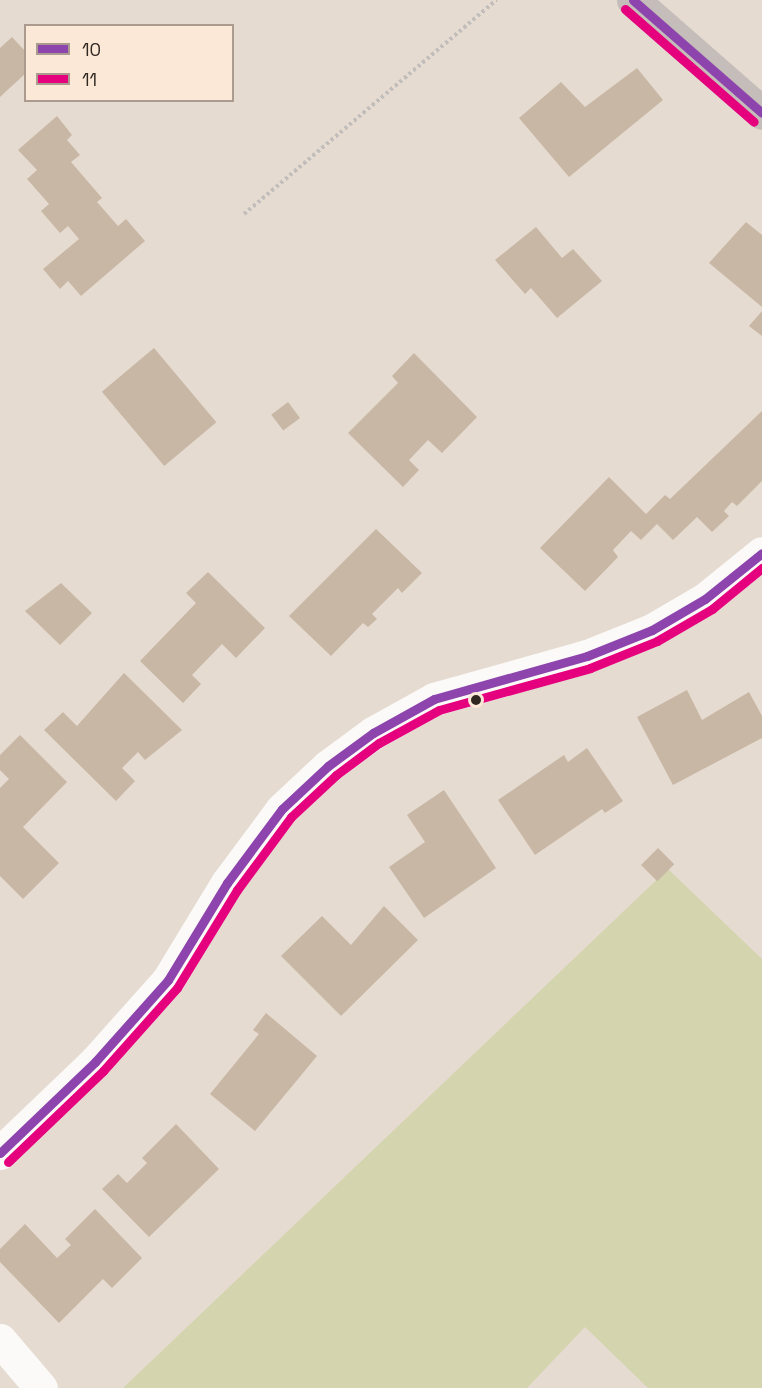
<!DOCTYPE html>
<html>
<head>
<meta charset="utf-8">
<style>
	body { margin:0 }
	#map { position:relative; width:762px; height:1388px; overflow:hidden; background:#e6dbd1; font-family:"Space Grotesk",sans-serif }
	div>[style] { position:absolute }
	.green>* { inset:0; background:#d4d4ae }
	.building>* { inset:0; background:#c8b7a4; transform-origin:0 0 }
	.path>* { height:4px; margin-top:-2px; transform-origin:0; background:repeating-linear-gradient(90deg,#c1bdbb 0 3px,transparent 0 6px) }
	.street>* { height:33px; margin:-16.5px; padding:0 16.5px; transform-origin:16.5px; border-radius:16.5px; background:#fbfaf8 }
	.primary>* { height:33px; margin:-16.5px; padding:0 16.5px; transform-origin:16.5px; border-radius:16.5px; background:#c5bdb9 }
	.bus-1>* { height:9px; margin:-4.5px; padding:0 4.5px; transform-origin:4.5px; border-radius:4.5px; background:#8e44ad }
	.bus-2>* { height:9px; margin:-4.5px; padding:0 4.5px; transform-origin:4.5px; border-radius:4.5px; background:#e5007d }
	.dots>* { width:16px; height:16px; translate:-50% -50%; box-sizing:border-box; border:3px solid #fce8d6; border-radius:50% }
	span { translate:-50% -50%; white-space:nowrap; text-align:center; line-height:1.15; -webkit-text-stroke:5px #fce8d6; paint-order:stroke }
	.legend { position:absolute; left:24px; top:24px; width:210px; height:78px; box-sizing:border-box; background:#fce8d6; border:2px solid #aa9b8e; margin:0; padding:8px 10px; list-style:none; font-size:18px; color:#2f2821 }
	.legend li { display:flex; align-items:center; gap:12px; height:30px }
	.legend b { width:30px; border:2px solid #aa9b8e }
</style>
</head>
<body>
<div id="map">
	<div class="green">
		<i style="clip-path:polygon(668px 869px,762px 959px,762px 1388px,648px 1388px,585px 1327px,527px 1388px,123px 1388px)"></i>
	</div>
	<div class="building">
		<i style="clip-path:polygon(12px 37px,26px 52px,26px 73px,0 97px,0 48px)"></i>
		<i style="clip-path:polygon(637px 68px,663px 100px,569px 177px,519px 118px,561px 82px,585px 107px)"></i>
		<i style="clip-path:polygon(57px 116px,72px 135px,67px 140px,80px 155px,71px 162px,102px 198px,97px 202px,118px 226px,126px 219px,145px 241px,81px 296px,68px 281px,60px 289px,43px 269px,79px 239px,68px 226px,60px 233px,41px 211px,49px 204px,27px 179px,37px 170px,18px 150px)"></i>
		<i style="clip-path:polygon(746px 222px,762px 235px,762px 307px,709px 263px)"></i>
		<i style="clip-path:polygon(536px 227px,562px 258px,573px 249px,602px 281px,557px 318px,531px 288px,525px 294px,495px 260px)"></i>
		<i style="clip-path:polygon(762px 311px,762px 336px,749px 326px)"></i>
		<i style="left:154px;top:348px;width:97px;height:68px;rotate:50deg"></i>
		<i style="clip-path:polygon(414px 353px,477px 417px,442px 453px,428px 440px,409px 460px,419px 470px,403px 487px,348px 433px,398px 383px,392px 376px)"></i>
		<i style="left:288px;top:402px;width:20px;height:21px;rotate:53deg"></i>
		<i style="clip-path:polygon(762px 411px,762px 481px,737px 506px,732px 502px,724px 511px,729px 516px,712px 532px,697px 517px,673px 540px,657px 524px,641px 540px,631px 531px,613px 550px,618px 557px,585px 591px,540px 548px,609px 477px,646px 514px,665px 495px,670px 499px)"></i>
		<i style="clip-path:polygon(376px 529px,422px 573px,402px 593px,398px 588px,372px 614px,377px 619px,368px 627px,363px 623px,331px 656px,289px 616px)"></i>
		<i style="clip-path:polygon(208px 572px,265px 628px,236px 658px,222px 644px,192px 675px,201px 684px,183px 703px,140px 661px,196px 603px,186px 593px)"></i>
		<i style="clip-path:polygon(61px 583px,92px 613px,60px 645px,25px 611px)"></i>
		<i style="clip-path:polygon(124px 673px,182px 730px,145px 760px,138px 752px,122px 768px,135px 781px,116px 801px,44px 730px,63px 712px,77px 726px)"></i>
		<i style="clip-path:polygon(687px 690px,702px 720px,749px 692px,762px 716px,762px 738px,673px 785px,637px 717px)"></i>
		<i style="clip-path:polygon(20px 735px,67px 782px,23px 827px,59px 863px,23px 899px,0 876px,0 788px,9px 779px,0 770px,0 755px)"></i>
		<i style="clip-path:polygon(587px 748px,623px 801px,605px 813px,602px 809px,535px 855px,498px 800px,564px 755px,568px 762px)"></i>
		<i style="clip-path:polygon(444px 790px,496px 868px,424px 918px,389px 867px,425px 842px,407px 815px)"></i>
		<i style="left:658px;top:848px;width:23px;height:24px;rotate:45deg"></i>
		<i style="clip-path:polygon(384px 906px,418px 940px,341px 1016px,281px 956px,322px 916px,351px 945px)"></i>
		<i style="clip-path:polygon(266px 1013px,317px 1056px,255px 1131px,210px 1094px,259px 1034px,253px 1030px)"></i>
		<i style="clip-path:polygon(176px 1124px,219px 1169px,149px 1237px,102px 1189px,118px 1174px,127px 1183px,147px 1163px,142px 1158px)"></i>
		<i style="clip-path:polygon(95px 1209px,142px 1258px,112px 1288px,103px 1279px,59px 1323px,0 1262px,0 1249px,25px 1224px,57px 1258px,71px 1245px,65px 1239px)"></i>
	</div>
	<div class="path">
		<i style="left:244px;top:214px;width:331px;rotate:-40.3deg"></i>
	</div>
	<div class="street">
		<i style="left:0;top:1153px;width:132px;rotate:-43.8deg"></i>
		<i style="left:95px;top:1062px;width:110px;rotate:-48.3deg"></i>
		<i style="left:168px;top:980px;width:114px;rotate:-58.7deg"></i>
		<i style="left:227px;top:883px;width:92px;rotate:-53.4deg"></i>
		<i style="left:282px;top:809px;width:63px;rotate:-43.1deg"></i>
		<i style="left:328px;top:766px;width:56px;rotate:-36.3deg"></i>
		<i style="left:373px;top:733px;width:70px;rotate:-29.1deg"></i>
		<i style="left:434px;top:699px;width:159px;rotate:-15.7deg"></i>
		<i style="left:587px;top:656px;width:70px;rotate:-21.8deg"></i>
		<i style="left:652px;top:630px;width:61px;rotate:-30.3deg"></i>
		<i style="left:705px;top:599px;width:73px;rotate:-38.9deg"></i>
		<i style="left:0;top:1340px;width:63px;rotate:49.5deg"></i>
	</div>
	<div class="primary">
		<i style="left:633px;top:0;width:171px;rotate:41.2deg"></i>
	</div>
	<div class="bus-1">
		<i style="left:633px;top:0;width:171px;rotate:41.2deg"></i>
		<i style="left:0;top:1153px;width:132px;rotate:-43.8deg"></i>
		<i style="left:95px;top:1062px;width:110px;rotate:-48.3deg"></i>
		<i style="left:168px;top:980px;width:114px;rotate:-58.7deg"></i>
		<i style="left:227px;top:883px;width:92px;rotate:-53.4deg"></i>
		<i style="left:282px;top:809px;width:63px;rotate:-43.1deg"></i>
		<i style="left:328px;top:766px;width:56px;rotate:-36.3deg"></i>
		<i style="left:373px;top:733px;width:70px;rotate:-29.1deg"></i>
		<i style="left:434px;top:699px;width:159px;rotate:-15.7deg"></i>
		<i style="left:587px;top:656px;width:70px;rotate:-21.8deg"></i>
		<i style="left:652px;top:630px;width:61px;rotate:-30.3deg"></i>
		<i style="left:705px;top:599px;width:73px;rotate:-38.9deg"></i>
	</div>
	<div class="bus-2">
		<i style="left:625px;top:9px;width:171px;rotate:41.2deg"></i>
		<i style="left:8px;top:1162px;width:132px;rotate:-43.8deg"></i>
		<i style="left:103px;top:1071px;width:111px;rotate:-48.3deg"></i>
		<i style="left:177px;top:988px;width:115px;rotate:-58.5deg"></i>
		<i style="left:237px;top:890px;width:91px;rotate:-53.5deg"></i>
		<i style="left:291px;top:817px;width:62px;rotate:-43deg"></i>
		<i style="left:336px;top:775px;width:54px;rotate:-36.7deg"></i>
		<i style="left:379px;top:743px;width:68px;rotate:-28.8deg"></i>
		<i style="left:439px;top:710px;width:157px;rotate:-15.5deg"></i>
		<i style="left:590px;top:668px;width:72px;rotate:-21.9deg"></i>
		<i style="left:657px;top:641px;width:64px;rotate:-30.2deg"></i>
		<i style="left:712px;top:609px;width:65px;rotate:-39.4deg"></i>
	</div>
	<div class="dots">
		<i style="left:476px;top:700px;background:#2f2821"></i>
	</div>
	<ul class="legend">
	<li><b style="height:8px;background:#8e44ad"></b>10</li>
	<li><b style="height:8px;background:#e5007d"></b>11</li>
	</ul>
</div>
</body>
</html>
